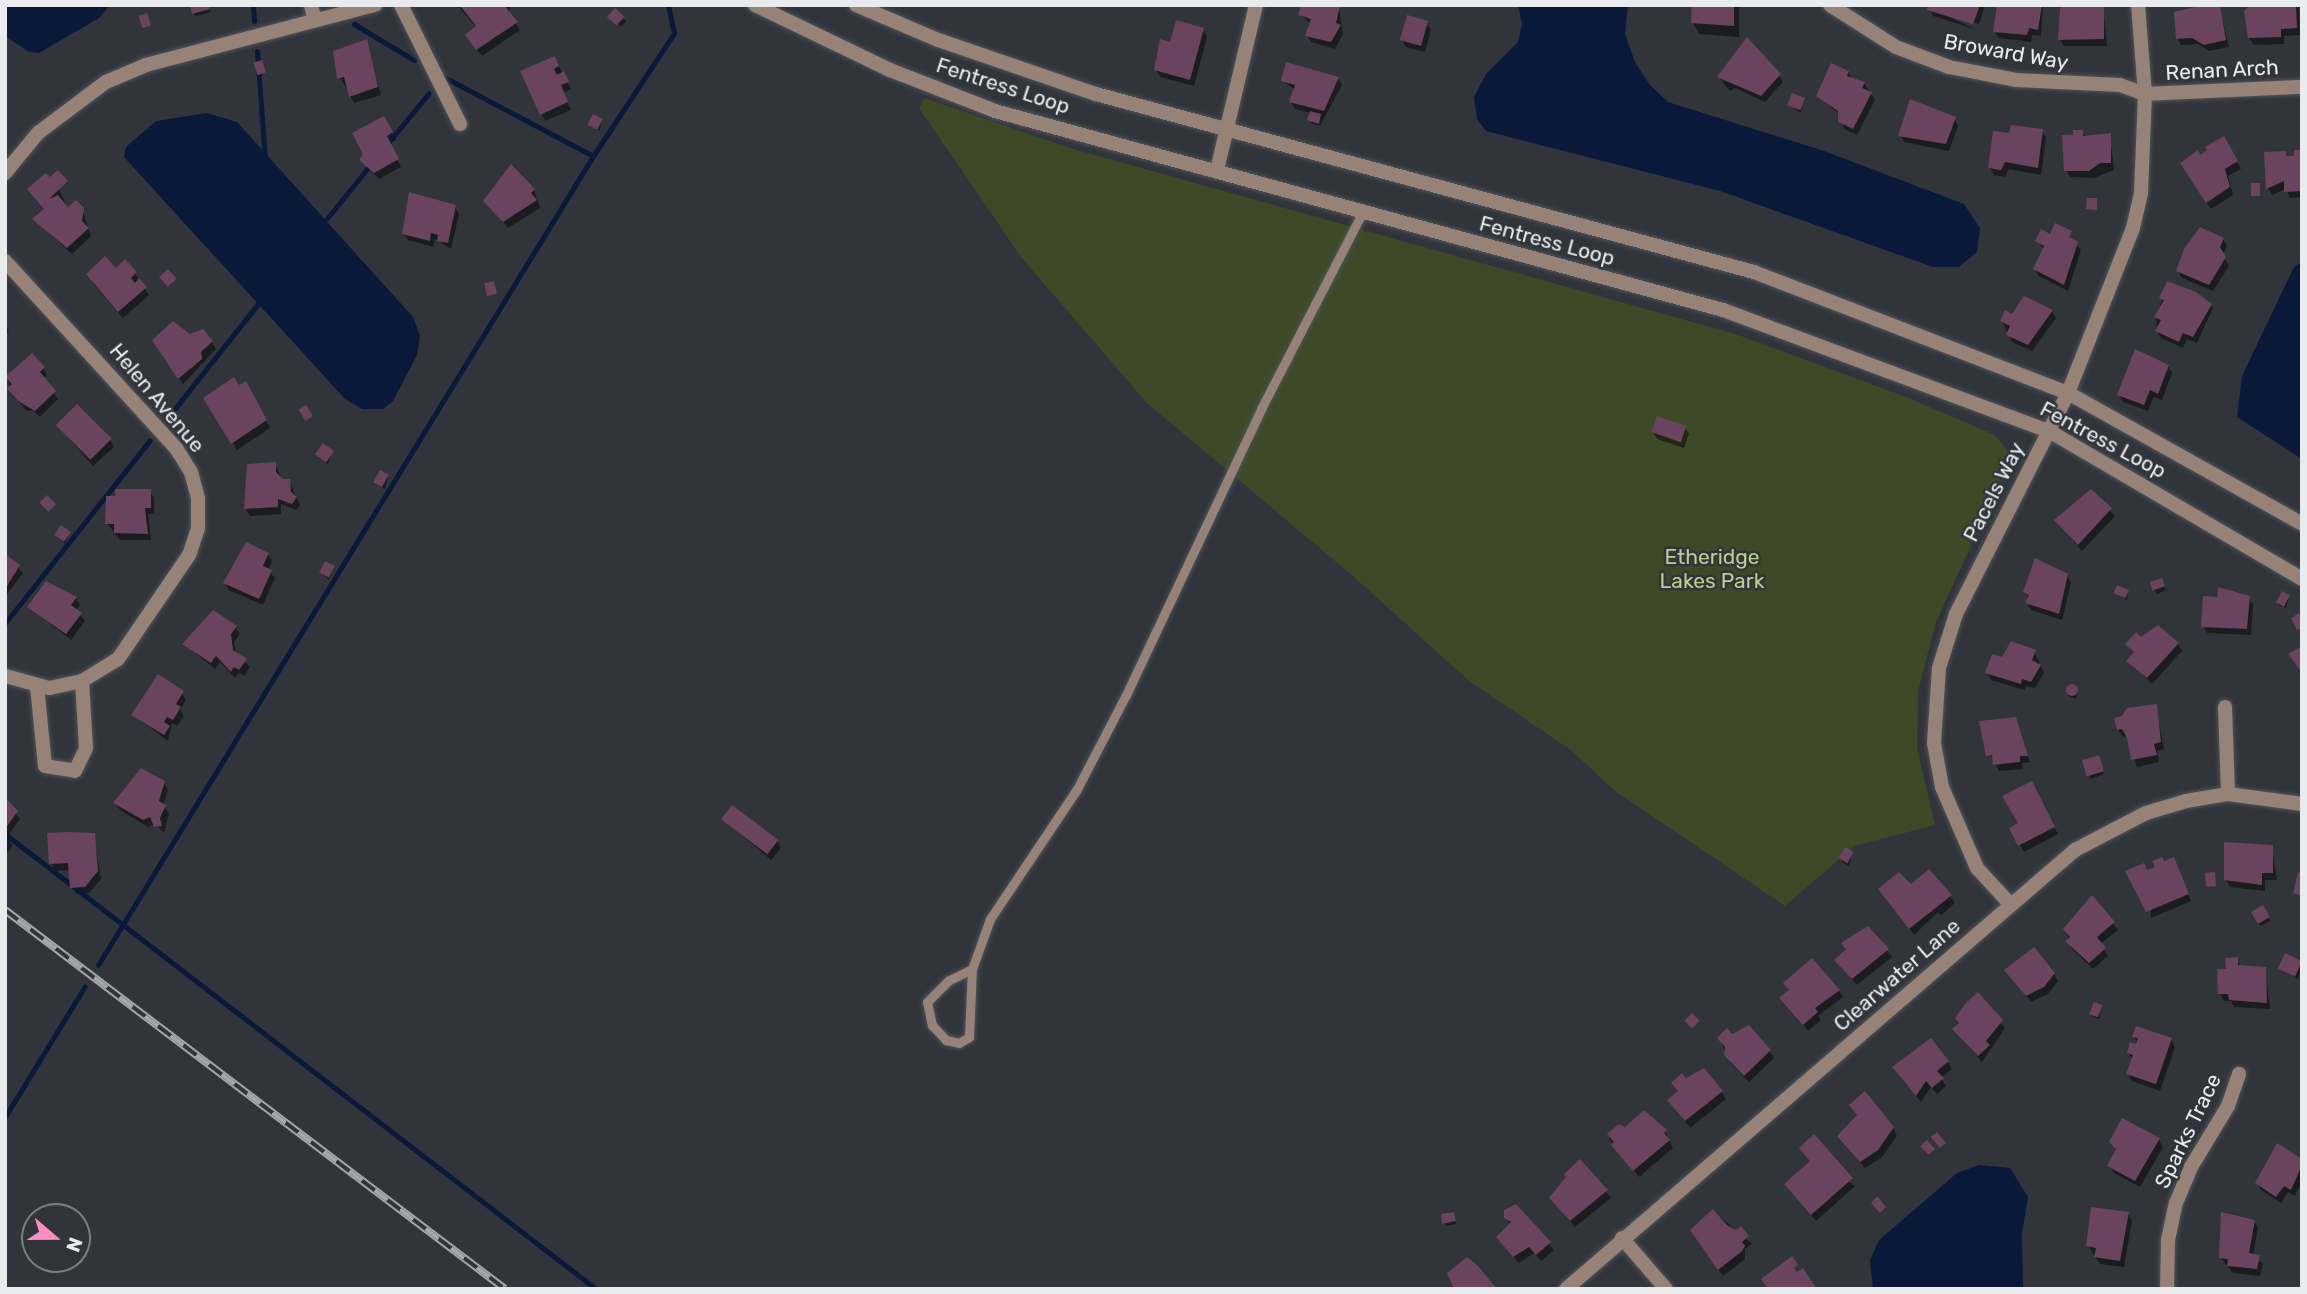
<!DOCTYPE html>
<html>
<head>
<meta charset="utf-8">
<style>
	body { margin:0 }
	#map { position:relative; width:2307px; height:1294px; overflow:hidden; background:#31353b; font-family:Rubik,sans-serif }
	div>[style] { position:absolute }
	.green>* { inset:0; background:#3e4a27 }
	.water>* { inset:0; background:#0a1839 }
	.shadow>* { inset:0; background:#0007; transform-origin:0 0 }
	.stream>* { height:5px; margin:-2.5px; padding:0 2.5px; transform-origin:2.5px; border-radius:2.5px; background:#0a1839 }
	.building>* { inset:0; background:#6a435e; transform-origin:0 0 }
	.round { border-radius:50% }
	.roads { filter:drop-shadow(0 0 2px #4e5258) drop-shadow(0 0 2px #4e5258) }
	.service>* { height:9px; margin:-4.5px; padding:0 4.5px; transform-origin:4.5px; border-radius:4.5px; background:#968276 }
	.minor>* { height:14px; margin:-7px; padding:0 7px; transform-origin:7px; border-radius:7px; background:#968276 }
	.tertiary>* { height:14px; margin:-7px; padding:0 7px; transform-origin:7px; border-radius:7px; background:#968276 }
	.rail>* { height:8px; margin-top:-4px; transform-origin:0; background:repeating-linear-gradient(90deg,#31353b 0 16px,#a3a6aa 0 32px); box-sizing:border-box; border-block:2px solid #a3a6aa }
	span { translate:-50% -50%; white-space:nowrap; text-align:center; line-height:1.15; -webkit-text-stroke:5px #31353b; paint-order:stroke }
	.street-label { font-size:21px; color:#e9ebef }
	.park-label { font-size:21px; color:#b8d28c }
	.frame { position:absolute; inset:0; border:7px solid #e9ebef; pointer-events:none }
	.north { position:absolute; left:21px; top:1203px; width:70px; height:70px; box-sizing:border-box; background:#31353b; border:2px solid #7b7e83; border-radius:50%; rotate:110deg; font-size:19px; font-weight:700; line-height:28px; text-align:center; color:#e9ebef }
	.north::after { content:''; display:block; margin:auto; width:24px; height:32px; background:#fb8fc4; clip-path:polygon(50% 0,100% 100%,50% 72%,0 100%) }
</style>
</head>
<body>
<div id="map">
	<div class="green">
		<i style="clip-path:polygon(924px 98px,1073px 149px,1735px 334px,1906px 397px,1995px 435px,2007px 450px,2007px 467px,1936px 622px,1918px 691px,1917px 749px,1935px 825px,1854px 846px,1785px 906px,1615px 791px,1571px 750px,1469px 681px,1353px 576px,1147px 403px,1021px 257px,919px 108px)"></i>
	</div>
	<div class="water">
		<i style="clip-path:polygon(5px 5px,110px 5px,99px 18px,39px 53px,29px 52px,5px 36px)"></i>
		<i style="clip-path:polygon(1518px 5px,1628px 5px,1625px 34px,1635px 62px,1650px 85px,1668px 102px,1824px 151px,1964px 204px,1980px 228px,1977px 252px,1959px 267px,1933px 267px,1720px 191px,1486px 131px,1477px 119px,1474px 97px,1486px 74px,1518px 42px,1522px 24px)"></i>
		<i style="clip-path:polygon(207px 113px,237px 122px,413px 317px,420px 336px,417px 355px,393px 401px,383px 409px,362px 409px,345px 399px,124px 157px,126px 147px,156px 121px)"></i>
		<i style="clip-path:polygon(2302px 262px,2302px 459px,2237px 417px,2242px 376px,2294px 267px)"></i>
		<i style="clip-path:polygon(1979px 1165px,2010px 1168px,2028px 1197px,2022px 1233px,2023px 1289px,1873px 1289px,1870px 1260px,1879px 1240px,1957px 1173px)"></i>
	</div>
	<div class="shadow">
		<i style="clip-path:polygon(209px 5px,211px 12px,196px 16px,194px 13px)"></i>
		<i style="clip-path:polygon(457px 5px,510px 5px,509px 14px,520px 30px,482px 56px,471px 42px,477px 28px)"></i>
		<i style="clip-path:polygon(1302px 5px,1339px 8px,1343px 34px,1335px 49px,1311px 42px,1307px 35px,1311px 24px,1300px 15px)"></i>
		<i style="clip-path:polygon(1692px 5px,1739px 5px,1739px 37px,1699px 34px,1693px 23px)"></i>
		<i style="clip-path:polygon(1930px 5px,1985px 5px,1985px 6px,1979px 24px,1932px 9px,1977px 30px,1933px 16px)"></i>
		<i style="clip-path:polygon(1999px 5px,2043px 5px,2041px 36px,2032px 35px,2031px 42px,1999px 38px,1994px 31px)"></i>
		<i style="clip-path:polygon(2103px 5px,2107px 46px,2064px 46px,2060px 39px)"></i>
		<i style="clip-path:polygon(2219px 5px,2229px 47px,2209px 51px,2198px 44px,2181px 45px,2177px 38px)"></i>
		<i style="clip-path:polygon(2252px 5px,2299px 5px,2300px 35px,2284px 36px,2284px 44px,2254px 45px,2249px 38px)"></i>
		<i style="left:615px;top:11px;width:15px;height:8px;rotate:42deg"></i>
		<i style="clip-path:polygon(1427px 23px,1431px 30px,1425px 52px,1406px 47px,1402px 40px)"></i>
		<i style="clip-path:polygon(1203px 30px,1207px 37px,1194px 86px,1160px 77px,1156px 70px,1171px 44px)"></i>
		<i style="clip-path:polygon(366px 42px,381px 95px,354px 103px,336px 70px)"></i>
		<i style="clip-path:polygon(558px 65px,571px 89px,563px 93px,571px 110px,545px 121px,522px 72px)"></i>
		<i style="clip-path:polygon(1848px 72px,1852px 79px,1864px 83px,1875px 100px,1857px 135px,1844px 129px,1840px 115px,1818px 96px)"></i>
		<i style="clip-path:polygon(1779px 75px,1783px 82px,1765px 102px,1735px 88px,1730px 91px,1719px 77px)"></i>
		<i style="clip-path:polygon(1338px 78px,1342px 85px,1320px 126px,1311px 123px,1311px 113px,1295px 109px,1291px 102px,1295px 90px,1283px 81px)"></i>
		<i style="clip-path:polygon(1803px 100px,1801px 113px,1789px 105px)"></i>
		<i style="clip-path:polygon(383px 118px,396px 140px,389px 143px,401px 167px,379px 179px,361px 160px)"></i>
		<i style="clip-path:polygon(1954px 118px,1958px 126px,1949px 151px,1904px 142px,1900px 135px)"></i>
		<i style="clip-path:polygon(602px 121px,599px 131px,589px 124px)"></i>
		<i style="clip-path:polygon(2042px 131px,2046px 138px,2041px 175px,2009px 169px,2005px 177px,1994px 175px,1990px 168px,2010px 135px)"></i>
		<i style="clip-path:polygon(2082px 132px,2085px 137px,2110px 135px,2114px 170px,2094px 178px,2070px 177px,2066px 170px,2075px 137px)"></i>
		<i style="clip-path:polygon(2223px 138px,2241px 169px,2228px 176px,2233px 195px,2211px 209px,2182px 163px,2200px 157px)"></i>
		<i style="clip-path:polygon(2285px 153px,2288px 158px,2302px 153px,2302px 197px,2290px 198px,2286px 189px,2272px 195px,2268px 188px,2266px 154px)"></i>
		<i style="clip-path:polygon(511px 167px,534px 190px,540px 208px,508px 228px,486px 201px)"></i>
		<i style="clip-path:polygon(58px 187px,68px 209px,82px 209px,91px 236px,72px 254px,35px 220px,46px 210px,34px 196px)"></i>
		<i style="clip-path:polygon(455px 207px,459px 214px,451px 249px,435px 239px,433px 247px,408px 240px,403px 233px)"></i>
		<i style="clip-path:polygon(2060px 227px,2081px 250px,2068px 291px,2039px 276px,2035px 269px,2045px 250px,2037px 241px)"></i>
		<i style="clip-path:polygon(2223px 239px,2227px 246px,2223px 255px,2229px 266px,2213px 291px,2182px 278px,2178px 271px)"></i>
		<i style="clip-path:polygon(116px 270px,135px 273px,149px 295px,123px 318px,92px 282px)"></i>
		<i style="clip-path:polygon(2168px 283px,2209px 301px,2213px 308px,2197px 343px,2187px 339px,2183px 348px,2161px 338px,2157px 331px,2156px 317px)"></i>
		<i style="clip-path:polygon(2052px 311px,2056px 318px,2032px 351px,2012px 342px,2002px 321px)"></i>
		<i style="clip-path:polygon(5px 324px,9px 331px,5px 336px)"></i>
		<i style="clip-path:polygon(190px 336px,212px 342px,216px 349px,183px 384px,158px 348px)"></i>
		<i style="clip-path:polygon(2168px 366px,2172px 373px,2162px 400px,2154px 397px,2148px 411px,2123px 402px,2119px 395px)"></i>
		<i style="clip-path:polygon(43px 368px,47px 375px,43px 379px,58px 399px,40px 417px,33px 410px,27px 411px,13px 396px,7px 378px)"></i>
		<i style="clip-path:polygon(245px 383px,270px 428px,237px 450px,206px 399px)"></i>
		<i style="clip-path:polygon(58px 426px,110px 440px,114px 447px,93px 466px)"></i>
		<i style="clip-path:polygon(1685px 427px,1689px 434px,1684px 448px,1657px 439px,1653px 432px)"></i>
		<i style="clip-path:polygon(332px 453px,328px 464px,318px 457px)"></i>
		<i style="clip-path:polygon(275px 464px,283px 481px,289px 481px,300px 505px,296px 510px,281px 504px,281px 514px,250px 516px,246px 509px,249px 465px)"></i>
		<i style="clip-path:polygon(388px 477px,385px 489px,375px 482px)"></i>
		<i style="clip-path:polygon(150px 491px,154px 498px,154px 514px,148px 514px,151px 540px,120px 540px,107px 523px)"></i>
		<i style="clip-path:polygon(2091px 492px,2115px 516px,2082px 551px,2056px 520px)"></i>
		<i style="clip-path:polygon(69px 533px,65px 544px,56px 535px)"></i>
		<i style="clip-path:polygon(5px 554px,23px 573px,5px 597px)"></i>
		<i style="clip-path:polygon(268px 554px,272px 561px,268px 570px,275px 578px,263px 605px,229px 590px,225px 583px)"></i>
		<i style="clip-path:polygon(333px 568px,329px 580px,320px 572px)"></i>
		<i style="clip-path:polygon(2067px 575px,2071px 583px,2062px 620px,2031px 610px,2027px 603px,2029px 576px)"></i>
		<i style="left:2161px;top:580px;width:11px;height:10px;rotate:63deg"></i>
		<i style="clip-path:polygon(47px 583px,76px 598px,80px 605px,76px 610px,85px 621px,71px 640px,29px 607px)"></i>
		<i style="clip-path:polygon(2220px 589px,2249px 598px,2253px 605px,2251px 635px,2207px 633px,2203px 626px)"></i>
		<i style="clip-path:polygon(2128px 591px,2127px 600px,2115px 593px)"></i>
		<i style="clip-path:polygon(2289px 597px,2286px 608px,2279px 605px,2278px 602px)"></i>
		<i style="clip-path:polygon(235px 627px,240px 634px,234px 642px,236px 654px,250px 667px,244px 676px,239px 673px,235px 678px,220px 662px,215px 669px,184px 644px)"></i>
		<i style="clip-path:polygon(2141px 639px,2178px 644px,2182px 651px,2152px 684px,2129px 661px,2135px 654px,2127px 644px)"></i>
		<i style="clip-path:polygon(2034px 652px,2044px 673px,2035px 688px,2026px 686px,2025px 690px,1991px 680px,1987px 672px,2003px 659px)"></i>
		<i style="clip-path:polygon(2070px 685px,2078px 688px,2076px 699px,2068px 696px)"></i>
		<i style="clip-path:polygon(182px 693px,186px 700px,180px 710px,184px 716px,177px 726px,172px 723px,168px 741px,133px 715px)"></i>
		<i style="clip-path:polygon(2156px 706px,2164px 749px,2157px 751px,2159px 762px,2137px 767px,2128px 736px,2123px 737px,2118px 730px)"></i>
		<i style="clip-path:polygon(2015px 719px,2030px 762px,2022px 763px,2023px 769px,1999px 771px,1983px 739px)"></i>
		<i style="clip-path:polygon(2099px 760px,2104px 774px,2091px 779px,2089px 776px)"></i>
		<i style="clip-path:polygon(164px 782px,168px 790px,163px 805px,169px 814px,164px 833px,155px 824px,148px 827px,120px 810px,115px 803px)"></i>
		<i style="clip-path:polygon(2031px 783px,2058px 834px,2024px 852px,2011px 829px,2021px 824px)"></i>
		<i style="clip-path:polygon(5px 800px,20px 819px,7px 837px,13px 846px,8px 852px,5px 850px)"></i>
		<i style="clip-path:polygon(723px 819px,777px 841px,781px 848px,771px 860px)"></i>
		<i style="clip-path:polygon(94px 835px,101px 879px,89px 893px,76px 894px,71px 870px,55px 871px,51px 864px)"></i>
		<i style="clip-path:polygon(2272px 847px,2277px 880px,2265px 880px,2265px 891px,2230px 887px,2226px 880px)"></i>
		<i style="clip-path:polygon(1852px 853px,1849px 866px,1842px 862px,1841px 859px)"></i>
		<i style="clip-path:polygon(2173px 859px,2191px 901px,2151px 918px,2147px 872px,2157px 868px,2154px 862px)"></i>
		<i style="clip-path:polygon(1911px 887px,1950px 896px,1955px 903px,1941px 915px,1938px 912px,1914px 935px,1884px 896px)"></i>
		<i style="clip-path:polygon(2092px 897px,2118px 930px,2100px 944px,2108px 956px,2093px 969px,2072px 949px,2065px 929px)"></i>
		<i style="left:2262px;top:907px;width:16px;height:11px;rotate:60deg"></i>
		<i style="clip-path:polygon(1868px 928px,1892px 957px,1857px 985px,1837px 961px)"></i>
		<i style="clip-path:polygon(2286px 955px,2302px 963px,2298px 979px,2280px 968px)"></i>
		<i style="clip-path:polygon(2237px 959px,2241px 967px,2265px 969px,2270px 1009px,2234px 1007px,2231px 1001px,2224px 1001px,2220px 994px)"></i>
		<i style="clip-path:polygon(2054px 974px,2058px 981px,2048px 994px,2031px 1002px,2011px 977px)"></i>
		<i style="clip-path:polygon(1839px 991px,1843px 997px,1818px 1016px,1821px 1020px,1808px 1031px,1782px 999px)"></i>
		<i style="clip-path:polygon(1978px 995px,2005px 1028px,1982px 1062px,1954px 1029px)"></i>
		<i style="clip-path:polygon(2101px 1006px,2099px 1019px,2093px 1017px,2091px 1014px)"></i>
		<i style="clip-path:polygon(1732px 1036px,1770px 1051px,1774px 1058px,1749px 1082px,1730px 1062px,1719px 1038px)"></i>
		<i style="clip-path:polygon(2134px 1036px,2171px 1039px,2175px 1047px,2160px 1091px,2132px 1081px,2128px 1074px,2133px 1060px,2128px 1053px,2138px 1044px)"></i>
		<i style="clip-path:polygon(1948px 1062px,1952px 1069px,1941px 1078px,1946px 1086px,1937px 1094px,1931px 1087px,1921px 1102px,1898px 1075px)"></i>
		<i style="clip-path:polygon(1686px 1080px,1722px 1092px,1726px 1099px,1690px 1128px,1669px 1101px,1679px 1092px,1673px 1083px)"></i>
		<i style="clip-path:polygon(1851px 1106px,1893px 1128px,1897px 1136px,1882px 1157px,1865px 1168px,1844px 1143px,1858px 1117px)"></i>
		<i style="clip-path:polygon(1619px 1126px,1665px 1131px,1673px 1148px,1639px 1177px,1609px 1138px)"></i>
		<i style="clip-path:polygon(2159px 1140px,2163px 1147px,2140px 1187px,2114px 1173px,2109px 1166px,2117px 1151px,2111px 1142px)"></i>
		<i style="clip-path:polygon(1801px 1148px,1855px 1186px,1816px 1221px,1786px 1184px,1811px 1162px)"></i>
		<i style="clip-path:polygon(2302px 1161px,2302px 1182px,2295px 1196px,2288px 1192px,2281px 1203px,2261px 1190px,2257px 1183px)"></i>
		<i style="clip-path:polygon(1580px 1162px,1611px 1198px,1575px 1227px,1556px 1205px)"></i>
		<i style="clip-path:polygon(1515px 1206px,1554px 1250px,1541px 1261px,1534px 1253px,1519px 1263px,1503px 1244px,1510px 1225px,1506px 1218px)"></i>
		<i style="clip-path:polygon(1713px 1211px,1752px 1244px,1745px 1249px,1745px 1259px,1723px 1276px,1696px 1237px)"></i>
		<i style="clip-path:polygon(2128px 1214px,2132px 1221px,2124px 1267px,2100px 1264px,2088px 1246px)"></i>
		<i style="clip-path:polygon(1455px 1217px,1456px 1224px,1446px 1226px,1444px 1223px)"></i>
		<i style="clip-path:polygon(2254px 1221px,2258px 1228px,2253px 1256px,2263px 1264px,2260px 1276px,2233px 1273px,2220px 1257px)"></i>
	</div>
	<div class="stream">
		<i style="left:253px;top:5px;width:16px;rotate:86deg"></i>
		<i style="left:354px;top:24px;width:70px;rotate:31deg"></i>
		<i style="left:257px;top:51px;width:109px;rotate:85.8deg"></i>
		<i style="left:442px;top:76px;width:171px;rotate:27.9deg"></i>
		<i style="left:386px;top:145px;width:67px;rotate:-50.4deg"></i>
		<i style="left:320px;top:227px;width:81px;rotate:-51deg"></i>
		<i style="left:169px;top:416px;width:148px;rotate:-51.6deg"></i>
		<i style="left:5px;top:623px;width:233px;rotate:-51.6deg"></i>
		<i style="left:5px;top:834px;width:746px;rotate:37.59deg"></i>
		<i style="left:98px;top:965px;width:948px;rotate:-58.54deg"></i>
		<i style="left:593px;top:156px;width:147px;rotate:-56.6deg"></i>
		<i style="left:674px;top:33px;width:29px;rotate:-102deg"></i>
		<i style="left:5px;top:1117px;width:153px;rotate:-58.6deg"></i>
	</div>
	<div class="building">
		<i style="clip-path:polygon(190px 5px,209px 5px,210px 9px,192px 14px)"></i>
		<i style="clip-path:polygon(454px 5px,504px 5px,518px 22px,476px 50px,465px 35px,476px 26px,462px 8px)"></i>
		<i style="clip-path:polygon(1301px 5px,1340px 6px,1336px 23px,1341px 25px,1331px 42px,1305px 36px,1311px 19px,1298px 15px)"></i>
		<i style="clip-path:polygon(1692px 5px,1734px 5px,1734px 26px,1691px 23px)"></i>
		<i style="clip-path:polygon(1928px 5px,1980px 5px,1973px 24px,1927px 10px)"></i>
		<i style="clip-path:polygon(1997px 5px,2042px 5px,2038px 30px,2029px 28px,2027px 35px,1993px 32px)"></i>
		<i style="clip-path:polygon(2067px 5px,2104px 5px,2104px 39px,2058px 40px,2060px 8px)"></i>
		<i style="clip-path:polygon(2203px 5px,2220px 5px,2226px 40px,2204px 45px,2192px 38px,2176px 39px,2174px 12px)"></i>
		<i style="clip-path:polygon(2250px 5px,2296px 5px,2297px 28px,2281px 29px,2281px 37px,2248px 38px,2244px 11px)"></i>
		<i style="left:615px;top:8px;width:13px;height:12px;rotate:42deg"></i>
		<i style="left:147px;top:13px;width:13px;height:9px;rotate:72deg"></i>
		<i style="left:1407px;top:15px;width:22px;height:26px;rotate:16deg"></i>
		<i style="clip-path:polygon(1176px 20px,1204px 28px,1190px 80px,1154px 70px,1160px 39px,1170px 42px)"></i>
		<i style="clip-path:polygon(1747px 37px,1781px 74px,1761px 96px,1717px 77px)"></i>
		<i style="clip-path:polygon(367px 39px,378px 87px,349px 97px,344px 77px,337px 79px,333px 51px)"></i>
		<i style="clip-path:polygon(555px 56px,559px 66px,554px 69px,557px 75px,564px 71px,569px 82px,561px 85px,568px 102px,540px 115px,520px 71px)"></i>
		<i style="left:262px;top:60px;width:13px;height:9px;rotate:72deg"></i>
		<i style="clip-path:polygon(1286px 62px,1339px 77px,1324px 111px,1289px 102px,1295px 85px,1281px 81px)"></i>
		<i style="clip-path:polygon(1831px 63px,1849px 71px,1847px 76px,1865px 82px,1862px 88px,1872px 92px,1853px 129px,1838px 122px,1838px 111px,1816px 96px)"></i>
		<i style="left:1792px;top:93px;width:14px;height:13px;rotate:21deg"></i>
		<i style="clip-path:polygon(1910px 99px,1956px 117px,1946px 144px,1898px 136px)"></i>
		<i style="clip-path:polygon(1310px 111px,1321px 114px,1319px 124px,1307px 120px)"></i>
		<i style="left:593px;top:114px;width:11px;height:12px;rotate:27deg"></i>
		<i style="clip-path:polygon(384px 116px,393px 132px,387px 136px,399px 159px,374px 173px,359px 160px,363px 154px,352px 133px)"></i>
		<i style="clip-path:polygon(2011px 125px,2043px 129px,2038px 168px,2005px 162px,2001px 170px,1988px 168px,1993px 131px,2009px 133px)"></i>
		<i style="clip-path:polygon(2073px 130px,2083px 130px,2083px 136px,2111px 133px,2111px 163px,2100px 163px,2089px 171px,2064px 171px,2062px 135px,2073px 135px)"></i>
		<i style="clip-path:polygon(2224px 136px,2238px 161px,2225px 169px,2230px 187px,2206px 203px,2180px 163px,2198px 150px,2200px 155px,2207px 150px,2205px 147px)"></i>
		<i style="clip-path:polygon(2294px 150px,2302px 150px,2302px 191px,2284px 192px,2284px 181px,2266px 189px,2264px 152px,2286px 151px,2286px 156px,2294px 156px)"></i>
		<i style="clip-path:polygon(511px 164px,535px 189px,531px 193px,537px 200px,503px 222px,483px 201px)"></i>
		<i style="clip-path:polygon(58px 170px,68px 181px,49px 199px,58px 195px,68px 207px,76px 200px,84px 208px,82px 221px,89px 228px,67px 248px,32px 219px,44px 209px,27px 189px,46px 173px,50px 177px)"></i>
		<i style="left:2251px;top:183px;width:9px;height:13px"></i>
		<i style="clip-path:polygon(409px 192px,456px 205px,448px 243px,437px 241px,438px 235px,431px 233px,430px 241px,402px 234px)"></i>
		<i style="clip-path:polygon(2087px 198px,2097px 198px,2097px 210px,2086px 209px)"></i>
		<i style="clip-path:polygon(2055px 223px,2072px 231px,2069px 237px,2078px 242px,2064px 285px,2033px 269px,2044px 246px,2035px 241px,2041px 229px,2050px 234px)"></i>
		<i style="clip-path:polygon(2200px 227px,2224px 238px,2220px 247px,2226px 257px,2209px 285px,2176px 271px,2184px 249px)"></i>
		<i style="clip-path:polygon(105px 256px,116px 268px,125px 259px,137px 272px,131px 278px,135px 283px,139px 278px,147px 287px,118px 312px,86px 274px)"></i>
		<i style="left:168px;top:269px;width:13px;height:12px;rotate:48deg"></i>
		<i style="left:494px;top:281px;width:13px;height:10px;rotate:77deg"></i>
		<i style="clip-path:polygon(2167px 281px,2196px 292px,2212px 304px,2193px 337px,2183px 333px,2179px 342px,2155px 331px,2161px 320px,2154px 317px,2164px 300px,2159px 298px)"></i>
		<i style="clip-path:polygon(2024px 296px,2053px 310px,2028px 345px,2006px 335px,2010px 326px,2000px 321px,2005px 310px,2012px 314px)"></i>
		<i style="clip-path:polygon(173px 321px,190px 334px,203px 329px,213px 341px,201px 352px,202px 359px,178px 379px,152px 340px)"></i>
		<i style="clip-path:polygon(2135px 349px,2169px 365px,2158px 394px,2150px 390px,2144px 405px,2117px 395px)"></i>
		<i style="clip-path:polygon(32px 353px,45px 367px,40px 372px,56px 391px,35px 411px,18px 401px,7px 388px,12px 384px,5px 377px)"></i>
		<i style="clip-path:polygon(234px 377px,239px 385px,246px 381px,267px 420px,231px 444px,203px 398px)"></i>
		<i style="left:77px;top:404px;width:49px;height:30px;rotate:45deg"></i>
		<i style="left:306px;top:405px;width:13px;height:9px;rotate:58deg"></i>
		<i style="left:1657px;top:416px;width:31px;height:17px;rotate:19deg"></i>
		<i style="left:323px;top:443px;width:14px;height:14px;rotate:36deg"></i>
		<i style="clip-path:polygon(276px 462px,276px 472px,283px 479px,290px 479px,291px 492px,297px 497px,292px 504px,278px 499px,278px 507px,244px 509px,247px 464px)"></i>
		<i style="left:380px;top:470px;width:10px;height:14px;rotate:29deg"></i>
		<i style="clip-path:polygon(115px 489px,151px 489px,151px 508px,145px 508px,148px 534px,114px 533px,114px 524px,105px 524px,106px 496px,115px 496px)"></i>
		<i style="clip-path:polygon(2091px 489px,2112px 508px,2078px 545px,2054px 520px)"></i>
		<i style="left:47px;top:495px;width:13px;height:11px;rotate:45deg"></i>
		<i style="left:61px;top:525px;width:12px;height:12px;rotate:35deg"></i>
		<i style="clip-path:polygon(246px 542px,269px 553px,263px 566px,272px 570px,259px 599px,223px 583px)"></i>
		<i style="clip-path:polygon(5px 554px,20px 565px,7px 586px,5px 584px)"></i>
		<i style="clip-path:polygon(2035px 558px,2068px 574px,2059px 614px,2025px 603px,2029px 595px,2023px 592px)"></i>
		<i style="left:325px;top:561px;width:11px;height:13px;rotate:27deg"></i>
		<i style="left:2162px;top:578px;width:9px;height:13px;rotate:72deg"></i>
		<i style="clip-path:polygon(46px 581px,77px 597px,71px 605px,82px 613px,66px 634px,27px 607px)"></i>
		<i style="left:2117px;top:585px;width:13px;height:9px;rotate:23deg"></i>
		<i style="clip-path:polygon(2218px 587px,2250px 596px,2247px 629px,2201px 627px,2203px 596px,2217px 597px)"></i>
		<i style="left:2282px;top:591px;width:9px;height:13px;rotate:27deg"></i>
		<i style="clip-path:polygon(213px 610px,237px 626px,231px 634px,233px 650px,247px 659px,239px 670px,234px 667px,231px 672px,216px 656px,211px 663px,182px 644px)"></i>
		<i style="clip-path:polygon(2299px 613px,2302px 627px,2297px 630px,2291px 618px)"></i>
		<i style="clip-path:polygon(2158px 625px,2179px 643px,2147px 678px,2126px 661px,2134px 652px,2125px 644px,2136px 632px,2141px 637px)"></i>
		<i style="clip-path:polygon(2011px 641px,2036px 650px,2032px 660px,2041px 665px,2031px 682px,2022px 679px,2021px 684px,1985px 673px,1992px 654px,2002px 657px)"></i>
		<i style="clip-path:polygon(2302px 646px,2302px 673px,2288px 654px)"></i>
		<i style="clip-path:polygon(158px 674px,184px 691px,176px 704px,181px 707px,173px 720px,167px 717px,164px 722px,170px 726px,164px 735px,131px 715px)"></i>
		<i class="round" style="left:2066px;top:684px;width:12px;height:12px"></i>
		<i style="clip-path:polygon(2157px 704px,2161px 742px,2154px 744px,2157px 755px,2131px 760px,2127px 738px,2122px 729px,2117px 730px,2114px 718px,2122px 716px,2127px 708px)"></i>
		<i style="clip-path:polygon(2016px 717px,2028px 756px,2020px 756px,2020px 762px,1993px 765px,1992px 755px,1986px 756px,1979px 721px)"></i>
		<i style="left:2099px;top:755px;width:17px;height:18px;rotate:73deg"></i>
		<i style="clip-path:polygon(141px 768px,165px 781px,159px 801px,166px 805px,160px 818px,162px 826px,154px 827px,150px 817px,143px 820px,113px 803px)"></i>
		<i style="clip-path:polygon(2032px 781px,2055px 827px,2018px 846px,2009px 828px,2018px 823px,2002px 796px)"></i>
		<i style="clip-path:polygon(5px 797px,18px 811px,7px 826px,5px 825px)"></i>
		<i style="left:732px;top:805px;width:58px;height:18px;rotate:37deg"></i>
		<i style="clip-path:polygon(66px 832px,95px 833px,98px 871px,85px 887px,70px 888px,68px 863px,49px 864px,47px 833px)"></i>
		<i style="clip-path:polygon(2224px 842px,2273px 845px,2273px 873px,2262px 873px,2262px 885px,2224px 880px)"></i>
		<i style="left:1845px;top:847px;width:10px;height:13px;rotate:29deg"></i>
		<i style="clip-path:polygon(2162px 857px,2164px 861px,2174px 857px,2189px 894px,2146px 912px,2125px 871px,2144px 863px,2147px 870px,2155px 867px,2152px 861px)"></i>
		<i style="clip-path:polygon(1929px 869px,1952px 895px,1909px 929px,1878px 889px,1899px 872px,1911px 884px)"></i>
		<i style="left:2215px;top:872px;width:14px;height:10px;rotate:86deg"></i>
		<i style="clip-path:polygon(2298px 872px,2302px 874px,2302px 896px,2293px 893px)"></i>
		<i style="clip-path:polygon(2092px 895px,2115px 922px,2097px 937px,2106px 948px,2089px 963px,2065px 941px,2070px 937px,2063px 929px)"></i>
		<i style="left:2263px;top:905px;width:14px;height:14px;rotate:60deg"></i>
		<i style="clip-path:polygon(1868px 926px,1889px 949px,1852px 979px,1834px 960px,1846px 949px,1841px 943px)"></i>
		<i style="clip-path:polygon(2034px 947px,2055px 973px,2044px 987px,2026px 996px,2004px 970px)"></i>
		<i style="left:2285px;top:953px;width:19px;height:17px;rotate:25deg"></i>
		<i style="clip-path:polygon(2238px 957px,2238px 965px,2266px 967px,2267px 1003px,2229px 1000px,2228px 994px,2218px 994px,2217px 969px,2226px 969px,2225px 958px)"></i>
		<i style="clip-path:polygon(1812px 958px,1840px 990px,1815px 1008px,1818px 1012px,1803px 1025px,1779px 998px,1789px 990px,1783px 983px)"></i>
		<i style="clip-path:polygon(1978px 992px,2003px 1020px,1986px 1041px,1990px 1045px,1978px 1056px,1952px 1029px,1959px 1023px,1955px 1018px,1965px 1004px)"></i>
		<i style="left:2094px;top:1002px;width:9px;height:13px;rotate:21deg"></i>
		<i style="left:1692px;top:1013px;width:11px;height:11px;rotate:45deg"></i>
		<i style="clip-path:polygon(1749px 1025px,1771px 1050px,1744px 1076px,1724px 1055px,1725px 1047px,1717px 1038px,1727px 1028px,1732px 1034px)"></i>
		<i style="clip-path:polygon(2136px 1026px,2172px 1038px,2156px 1084px,2126px 1074px,2133px 1055px,2127px 1053px,2130px 1042px,2136px 1044px,2138px 1038px,2132px 1037px)"></i>
		<i style="clip-path:polygon(1931px 1038px,1949px 1061px,1937px 1071px,1944px 1078px,1932px 1088px,1926px 1081px,1916px 1096px,1892px 1067px)"></i>
		<i style="clip-path:polygon(1704px 1068px,1723px 1091px,1685px 1121px,1667px 1100px,1678px 1091px,1671px 1083px,1682px 1073px,1686px 1078px)"></i>
		<i style="clip-path:polygon(1865px 1091px,1894px 1127px,1878px 1150px,1860px 1162px,1837px 1136px,1857px 1115px,1849px 1105px)"></i>
		<i style="clip-path:polygon(1644px 1110px,1667px 1130px,1664px 1133px,1670px 1140px,1633px 1171px,1611px 1145px,1614px 1142px,1607px 1134px,1619px 1124px,1625px 1127px)"></i>
		<i style="clip-path:polygon(2122px 1118px,2160px 1138px,2135px 1181px,2107px 1166px,2116px 1149px,2109px 1142px)"></i>
		<i style="left:1937px;top:1132px;width:14px;height:8px;rotate:51deg"></i>
		<i style="clip-path:polygon(1814px 1134px,1853px 1178px,1811px 1215px,1784px 1184px,1810px 1161px,1799px 1148px)"></i>
		<i style="left:1927px;top:1140px;width:12px;height:9px;rotate:48deg"></i>
		<i style="clip-path:polygon(2277px 1143px,2302px 1159px,2302px 1165px,2291px 1190px,2284px 1186px,2276px 1197px,2255px 1183px)"></i>
		<i style="clip-path:polygon(1580px 1159px,1608px 1190px,1570px 1221px,1549px 1198px,1566px 1177px,1564px 1174px)"></i>
		<i style="clip-path:polygon(1877px 1196px,1886px 1207px,1880px 1213px,1871px 1203px)"></i>
		<i style="clip-path:polygon(1516px 1204px,1551px 1242px,1536px 1255px,1529px 1247px,1513px 1257px,1496px 1237px,1511px 1222px,1504px 1218px,1504px 1210px)"></i>
		<i style="clip-path:polygon(2091px 1207px,2129px 1212px,2120px 1261px,2094px 1257px,2096px 1248px,2086px 1246px)"></i>
		<i style="clip-path:polygon(1713px 1209px,1727px 1225px,1736px 1230px,1741px 1226px,1749px 1236px,1742px 1242px,1745px 1246px,1742px 1251px,1718px 1270px,1690px 1230px)"></i>
		<i style="clip-path:polygon(1454px 1212px,1456px 1221px,1442px 1224px,1441px 1214px)"></i>
		<i style="clip-path:polygon(2221px 1212px,2255px 1220px,2249px 1253px,2260px 1255px,2257px 1269px,2227px 1266px,2228px 1259px,2219px 1258px)"></i>
		<i style="clip-path:polygon(1792px 1256px,1798px 1265px,1794px 1268px,1797px 1272px,1803px 1268px,1817px 1289px,1768px 1289px,1761px 1279px)"></i>
		<i style="clip-path:polygon(1467px 1257px,1478px 1266px,1497px 1289px,1454px 1289px,1447px 1273px)"></i>
	</div>
	<div class="roads">
		<div class="service">
			<i style="left:972px;top:969px;width:25px;rotate:154deg"></i>
			<i style="left:949px;top:980px;width:31px;rotate:135deg"></i>
			<i style="left:927px;top:1002px;width:24px;rotate:78deg"></i>
			<i style="left:932px;top:1025px;width:21px;rotate:47deg"></i>
			<i style="left:946px;top:1040px;width:13px;rotate:13deg"></i>
			<i style="left:959px;top:1043px;width:12px;rotate:-31deg"></i>
			<i style="left:969px;top:1037px;width:68px;rotate:-87.5deg"></i>
			<i style="left:972px;top:969px;width:53px;rotate:-70.2deg"></i>
			<i style="left:990px;top:919px;width:156px;rotate:-56.2deg"></i>
			<i style="left:1077px;top:789px;width:106px;rotate:-62.5deg"></i>
			<i style="left:1126px;top:695px;width:318px;rotate:-64.7deg"></i>
			<i style="left:1262px;top:407px;width:218px;rotate:-62.7deg"></i>
		</div>
		<div class="minor">
			<i style="left:311px;top:5px;width:16px;rotate:76deg"></i>
			<i style="left:401px;top:5px;width:133px;rotate:63.6deg"></i>
			<i style="left:1830px;top:5px;width:78px;rotate:32.5deg"></i>
			<i style="left:1896px;top:47px;width:57px;rotate:20.7deg"></i>
			<i style="left:1949px;top:67px;width:68px;rotate:11deg"></i>
			<i style="left:2016px;top:80px;width:104px;rotate:2.8deg"></i>
			<i style="left:2120px;top:85px;width:27px;rotate:20deg"></i>
			<i style="left:2145px;top:94px;width:157px;rotate:-2.6deg"></i>
			<i style="left:1217px;top:170px;width:170px;rotate:-76.7deg"></i>
			<i style="left:5px;top:173px;width:52px;rotate:-50.5deg"></i>
			<i style="left:38px;top:133px;width:85px;rotate:-36.9deg"></i>
			<i style="left:106px;top:82px;width:43px;rotate:-23deg"></i>
			<i style="left:146px;top:65px;width:237px;rotate:-14.7deg"></i>
			<i style="left:5px;top:261px;width:253px;rotate:47.6deg"></i>
			<i style="left:176px;top:448px;width:28px;rotate:58deg"></i>
			<i style="left:191px;top:472px;width:28px;rotate:75deg"></i>
			<i style="left:198px;top:499px;width:29px;rotate:90deg"></i>
			<i style="left:198px;top:528px;width:28px;rotate:108deg"></i>
			<i style="left:189px;top:555px;width:126px;rotate:124.3deg"></i>
			<i style="left:118px;top:659px;width:42px;rotate:148.6deg"></i>
			<i style="left:82px;top:681px;width:34px;rotate:168deg"></i>
			<i style="left:49px;top:688px;width:46px;rotate:-164.7deg"></i>
			<i style="left:37px;top:686px;width:80px;rotate:84.3deg"></i>
			<i style="left:45px;top:766px;width:30px;rotate:9deg"></i>
			<i style="left:75px;top:771px;width:25px;rotate:-64deg"></i>
			<i style="left:86px;top:748px;width:67px;rotate:-93.4deg"></i>
			<i style="left:2225px;top:707px;width:87px;rotate:88deg"></i>
			<i style="left:2010px;top:904px;width:49px;rotate:-132.5deg"></i>
			<i style="left:1977px;top:868px;width:88px;rotate:-113.4deg"></i>
			<i style="left:1942px;top:787px;width:45px;rotate:-100.3deg"></i>
			<i style="left:1934px;top:743px;width:75px;rotate:-86.2deg"></i>
			<i style="left:1939px;top:668px;width:57px;rotate:-72.5deg"></i>
			<i style="left:1956px;top:614px;width:248px;rotate:-63.1deg"></i>
			<i style="left:2068px;top:393px;width:177px;rotate:-68.5deg"></i>
			<i style="left:2133px;top:228px;width:36px;rotate:-77deg"></i>
			<i style="left:2141px;top:193px;width:99px;rotate:-87.7deg"></i>
			<i style="left:2145px;top:94px;width:89px;rotate:-94.5deg"></i>
			<i style="left:1622px;top:1238px;width:67px;rotate:49.2deg"></i>
			<i style="left:1566px;top:1289px;width:672px;rotate:-40.78deg"></i>
			<i style="left:2075px;top:850px;width:80px;rotate:-27.5deg"></i>
			<i style="left:2146px;top:813px;width:42px;rotate:-16.7deg"></i>
			<i style="left:2186px;top:801px;width:43px;rotate:-9.5deg"></i>
			<i style="left:2228px;top:794px;width:75px;rotate:7.7deg"></i>
			<i style="left:2167px;top:1289px;width:49px;rotate:-88.8deg"></i>
			<i style="left:2168px;top:1240px;width:38px;rotate:-78deg"></i>
			<i style="left:2176px;top:1203px;width:39px;rotate:-67deg"></i>
			<i style="left:2191px;top:1167px;width:71px;rotate:-58.8deg"></i>
			<i style="left:2228px;top:1106px;width:34px;rotate:-71deg"></i>
		</div>
		<div class="tertiary">
			<i style="left:755px;top:5px;width:150px;rotate:25.7deg"></i>
			<i style="left:890px;top:70px;width:113px;rotate:21.3deg"></i>
			<i style="left:995px;top:111px;width:755px;rotate:15.29deg"></i>
			<i style="left:1723px;top:310px;width:348px;rotate:20.4deg"></i>
			<i style="left:2049px;top:431px;width:293px;rotate:30.3deg"></i>
			<i style="left:856px;top:5px;width:89px;rotate:23.1deg"></i>
			<i style="left:938px;top:40px;width:167px;rotate:18.9deg"></i>
			<i style="left:1096px;top:94px;width:682px;rotate:15.14deg"></i>
			<i style="left:1754px;top:272px;width:337px;rotate:21.1deg"></i>
			<i style="left:2068px;top:393px;width:268px;rotate:29.2deg"></i>
		</div>
	</div>
	<div class="rail">
		<i style="left:5px;top:910px;width:627px;rotate:37.16deg"></i>
	</div>
	<div class="street-label">
		<span style="left:2006px;top:52px;rotate:10deg">Broward Way</span>
		<span style="left:2222px;top:70px;rotate:-3deg">Renan Arch</span>
		<span style="left:1003px;top:86px;rotate:18deg">Fentress Loop</span>
		<span style="left:1547px;top:241px;rotate:15deg">Fentress Loop</span>
		<span style="left:157px;top:398px;rotate:50deg">Helen Avenue</span>
		<span style="left:2103px;top:440px;rotate:28deg">Fentress Loop</span>
		<span style="left:1994px;top:492px;rotate:-63deg">Pacels Way</span>
		<span style="left:1897px;top:975px;rotate:-41deg">Clearwater Lane</span>
		<span style="left:2188px;top:1131px;rotate:-64deg">Sparks Trace</span>
	</div>
	<div class="park-label">
		<span style="left:1712px;top:569px">Etheridge<br>Lakes Park</span>
	</div>
	<div class="frame"></div>
	<div class="north">N</div>
</div>
</body>
</html>
